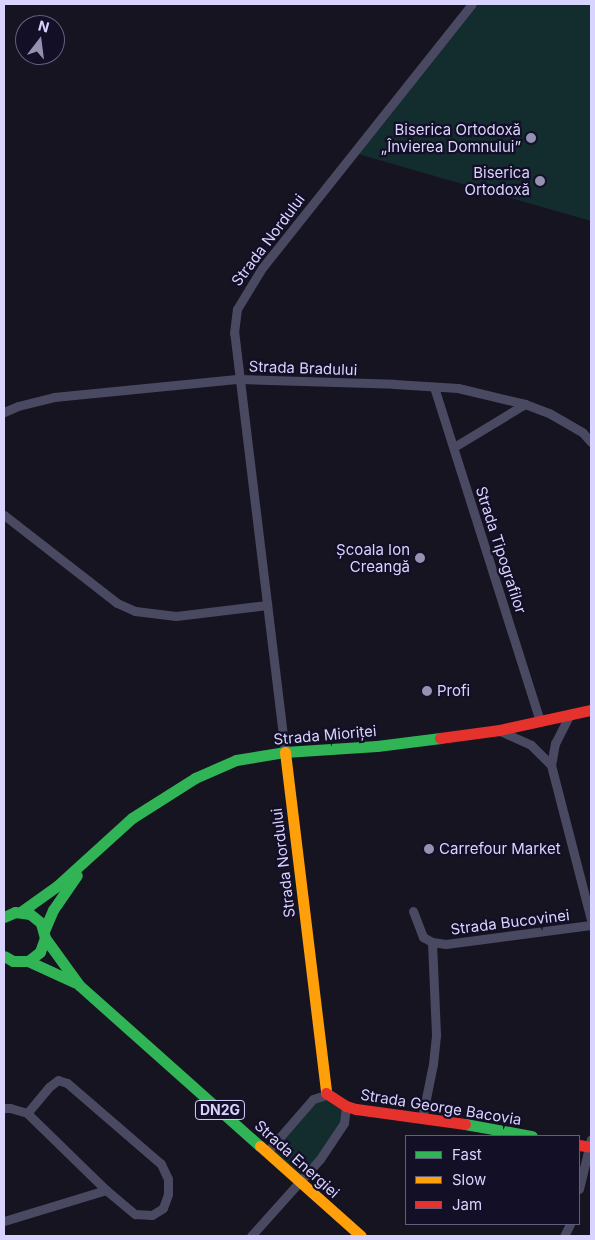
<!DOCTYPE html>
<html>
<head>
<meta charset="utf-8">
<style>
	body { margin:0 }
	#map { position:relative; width:595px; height:1240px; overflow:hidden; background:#161421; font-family:Inter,sans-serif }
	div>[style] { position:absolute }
	.green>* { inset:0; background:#132c2d }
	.street>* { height:9px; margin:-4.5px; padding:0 4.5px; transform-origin:4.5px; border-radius:4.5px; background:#4a4962 }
	.fast>* { height:11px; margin:-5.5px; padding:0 5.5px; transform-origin:5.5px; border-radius:5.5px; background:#30b455 }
	.slow>* { height:11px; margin:-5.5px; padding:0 5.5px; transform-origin:5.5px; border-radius:5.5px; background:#ff9f0a }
	.jam>* { height:11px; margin:-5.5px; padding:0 5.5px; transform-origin:5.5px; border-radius:5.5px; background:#e5322d }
	.dots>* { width:14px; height:14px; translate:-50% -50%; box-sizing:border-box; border:2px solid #130f26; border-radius:50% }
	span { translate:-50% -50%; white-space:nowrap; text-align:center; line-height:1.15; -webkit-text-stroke:4.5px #130f26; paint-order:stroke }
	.shield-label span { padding:1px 4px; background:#130f26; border:1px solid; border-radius:4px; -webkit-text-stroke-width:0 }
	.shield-label { font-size:14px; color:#d9d4ff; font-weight:700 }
	.poi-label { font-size:15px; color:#d9d4ff }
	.right { translate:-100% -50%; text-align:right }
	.left { translate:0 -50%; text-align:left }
	.street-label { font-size:15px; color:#d9d4ff }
	.frame { position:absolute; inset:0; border:5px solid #d9d4ff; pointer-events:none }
	.legend { position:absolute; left:405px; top:1135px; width:175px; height:90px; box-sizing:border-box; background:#130f26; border:1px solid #625e7d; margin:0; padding:6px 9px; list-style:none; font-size:15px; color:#d9d4ff }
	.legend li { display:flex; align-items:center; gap:10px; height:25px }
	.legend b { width:25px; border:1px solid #625e7d }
	.north { position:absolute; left:15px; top:15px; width:50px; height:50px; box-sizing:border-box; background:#130f26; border:1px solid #625e7d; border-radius:50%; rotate:15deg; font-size:14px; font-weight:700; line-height:20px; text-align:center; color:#d9d4ff }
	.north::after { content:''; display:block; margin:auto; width:18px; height:22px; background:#9591b1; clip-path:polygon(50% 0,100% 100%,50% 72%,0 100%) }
</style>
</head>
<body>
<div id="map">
	<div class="green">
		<i style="clip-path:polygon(479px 4px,591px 4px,591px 221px,358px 154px)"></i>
		<i style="clip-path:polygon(326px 1095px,346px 1106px,344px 1123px,301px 1182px,267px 1152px,313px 1099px)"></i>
	</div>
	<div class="street">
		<i style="left:434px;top:387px;width:351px;rotate:72.4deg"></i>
		<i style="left:4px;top:412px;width:15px;rotate:-23deg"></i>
		<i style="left:18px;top:406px;width:37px;rotate:-14deg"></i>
		<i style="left:54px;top:397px;width:186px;rotate:-5.6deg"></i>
		<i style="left:239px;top:379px;width:155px;rotate:1.8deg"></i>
		<i style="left:394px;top:384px;width:64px;rotate:3.6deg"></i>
		<i style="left:458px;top:388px;width:69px;rotate:13.4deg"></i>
		<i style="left:525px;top:404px;width:26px;rotate:21deg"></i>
		<i style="left:549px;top:413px;width:39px;rotate:30deg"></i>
		<i style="left:583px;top:433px;width:12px;rotate:48deg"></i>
		<i style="left:454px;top:447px;width:83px;rotate:-31.2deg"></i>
		<i style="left:4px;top:515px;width:143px;rotate:37.9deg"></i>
		<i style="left:117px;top:603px;width:20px;rotate:24deg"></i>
		<i style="left:135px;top:611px;width:41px;rotate:7deg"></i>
		<i style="left:176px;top:616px;width:92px;rotate:-6.9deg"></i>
		<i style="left:569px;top:716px;width:30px;rotate:117deg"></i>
		<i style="left:555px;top:743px;width:22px;rotate:100deg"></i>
		<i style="left:551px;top:765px;width:160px;rotate:75.5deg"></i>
		<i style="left:500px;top:731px;width:34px;rotate:24deg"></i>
		<i style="left:531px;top:745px;width:28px;rotate:45deg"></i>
		<i style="left:285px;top:752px;width:422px;rotate:-96.9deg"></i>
		<i style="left:234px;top:333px;width:24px;rotate:-83deg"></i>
		<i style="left:237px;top:309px;width:48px;rotate:-58.6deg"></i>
		<i style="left:262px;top:268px;width:337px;rotate:-51.5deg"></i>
		<i style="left:413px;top:911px;width:28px;rotate:69deg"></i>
		<i style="left:423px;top:937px;width:10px;rotate:29deg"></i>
		<i style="left:432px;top:942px;width:14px;rotate:8deg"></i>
		<i style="left:446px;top:944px;width:146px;rotate:-7.5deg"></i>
		<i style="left:4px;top:1108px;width:6px"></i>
		<i style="left:10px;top:1108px;width:18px;rotate:16deg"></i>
		<i style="left:27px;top:1113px;width:110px;rotate:44.3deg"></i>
		<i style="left:106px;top:1190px;width:38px;rotate:40deg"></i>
		<i style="left:135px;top:1214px;width:17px;rotate:3deg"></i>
		<i style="left:152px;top:1215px;width:13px;rotate:-32deg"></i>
		<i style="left:163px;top:1208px;width:15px;rotate:-70deg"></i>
		<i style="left:168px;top:1194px;width:15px;rotate:-90deg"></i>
		<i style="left:168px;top:1179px;width:17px;rotate:-115deg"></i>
		<i style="left:161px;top:1164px;width:124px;rotate:-139.2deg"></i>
		<i style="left:67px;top:1083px;width:9px;rotate:-162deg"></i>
		<i style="left:58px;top:1080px;width:11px;rotate:142deg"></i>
		<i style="left:49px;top:1087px;width:34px;rotate:130deg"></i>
		<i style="left:422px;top:1118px;width:55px;rotate:-78.5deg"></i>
		<i style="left:433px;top:1064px;width:30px;rotate:-84deg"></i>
		<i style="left:436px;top:1034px;width:92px;rotate:-92.5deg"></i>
		<i style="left:267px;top:1152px;width:70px;rotate:-49deg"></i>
		<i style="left:313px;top:1099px;width:14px;rotate:-17deg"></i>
		<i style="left:579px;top:1189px;width:51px;rotate:-76.5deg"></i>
		<i style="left:4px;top:1221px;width:107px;rotate:-16.9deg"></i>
		<i style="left:251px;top:1236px;width:103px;rotate:-48.1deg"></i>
		<i style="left:320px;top:1159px;width:43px;rotate:-56.3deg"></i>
		<i style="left:344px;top:1123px;width:17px;rotate:-83deg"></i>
		<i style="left:564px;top:1236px;width:13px;rotate:-63deg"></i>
	</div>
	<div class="fast">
		<i style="left:22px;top:911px;width:43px;rotate:-35.5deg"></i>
		<i style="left:57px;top:886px;width:101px;rotate:-42.2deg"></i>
		<i style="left:132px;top:818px;width:75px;rotate:-32.4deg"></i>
		<i style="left:195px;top:778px;width:45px;rotate:-23.7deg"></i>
		<i style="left:236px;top:760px;width:50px;rotate:-9.3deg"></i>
		<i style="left:285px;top:752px;width:92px;rotate:-3.7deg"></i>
		<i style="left:377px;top:746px;width:64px;rotate:-7.2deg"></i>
		<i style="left:4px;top:917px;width:12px;rotate:-24deg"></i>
		<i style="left:15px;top:912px;width:15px;rotate:8deg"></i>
		<i style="left:30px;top:914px;width:14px;rotate:39deg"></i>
		<i style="left:41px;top:923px;width:16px;rotate:75deg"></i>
		<i style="left:45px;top:938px;width:15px;rotate:110deg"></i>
		<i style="left:40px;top:952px;width:15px;rotate:143deg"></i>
		<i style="left:28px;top:961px;width:15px;rotate:180deg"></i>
		<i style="left:13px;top:961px;width:10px;rotate:-151deg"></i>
		<i style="left:44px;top:931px;width:23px;rotate:-67deg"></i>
		<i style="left:53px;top:910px;width:42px;rotate:-55.6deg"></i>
		<i style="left:45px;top:938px;width:58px;rotate:54.1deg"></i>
		<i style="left:79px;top:985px;width:242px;rotate:41.7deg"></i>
		<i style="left:28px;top:961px;width:51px;rotate:24.5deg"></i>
		<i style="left:465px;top:1124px;width:68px;rotate:10.2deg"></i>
	</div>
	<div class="slow">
		<i style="left:285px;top:752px;width:343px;rotate:83.1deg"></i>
		<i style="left:260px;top:1146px;width:135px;rotate:41.7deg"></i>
	</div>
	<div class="jam">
		<i style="left:440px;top:738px;width:60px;rotate:-7.7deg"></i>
		<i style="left:499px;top:730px;width:94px;rotate:-12.3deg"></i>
		<i style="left:326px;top:1093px;width:24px;rotate:33deg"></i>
		<i style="left:346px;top:1106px;width:10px;rotate:17deg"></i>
		<i style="left:356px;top:1109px;width:110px;rotate:7.8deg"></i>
		<i style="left:579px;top:1145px;width:12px;rotate:9deg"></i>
	</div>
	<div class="dots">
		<i style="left:531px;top:138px;background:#9591b1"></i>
		<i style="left:540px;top:181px;background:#9591b1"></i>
		<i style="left:420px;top:558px;background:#9591b1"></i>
		<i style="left:427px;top:691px;background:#9591b1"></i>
		<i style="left:429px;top:849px;background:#9591b1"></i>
	</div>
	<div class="shield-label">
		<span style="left:220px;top:1110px">DN2G</span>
	</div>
	<div class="poi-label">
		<span class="right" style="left:521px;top:138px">Biserica Ortodoxă<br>„Învierea Domnului”</span>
		<span class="right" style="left:530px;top:181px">Biserica<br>Ortodoxă</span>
		<span class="right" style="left:410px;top:558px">Școala Ion<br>Creangă</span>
		<span class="left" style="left:437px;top:691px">Profi</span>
		<span class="left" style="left:439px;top:849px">Carrefour Market</span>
	</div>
	<div class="street-label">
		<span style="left:268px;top:240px;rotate:-53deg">Strada Nordului</span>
		<span style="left:303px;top:368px;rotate:2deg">Strada Bradului</span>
		<span style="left:501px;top:550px;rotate:72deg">Strada Tipografilor</span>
		<span style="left:325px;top:735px;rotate:-5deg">Strada Mioriței</span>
		<span style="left:283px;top:863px;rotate:-97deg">Strada Nordului</span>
		<span style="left:510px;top:922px;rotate:-7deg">Strada Bucovinei</span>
		<span style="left:441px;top:1107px;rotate:9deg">Strada George Bacovia</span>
		<span style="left:297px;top:1159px;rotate:42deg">Strada Energiei</span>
	</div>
	<div class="frame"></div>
	<ul class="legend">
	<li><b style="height:6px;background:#30b455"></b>Fast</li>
	<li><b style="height:6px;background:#ff9f0a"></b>Slow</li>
	<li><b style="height:6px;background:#e5322d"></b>Jam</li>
	</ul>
	<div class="north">N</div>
</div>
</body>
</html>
